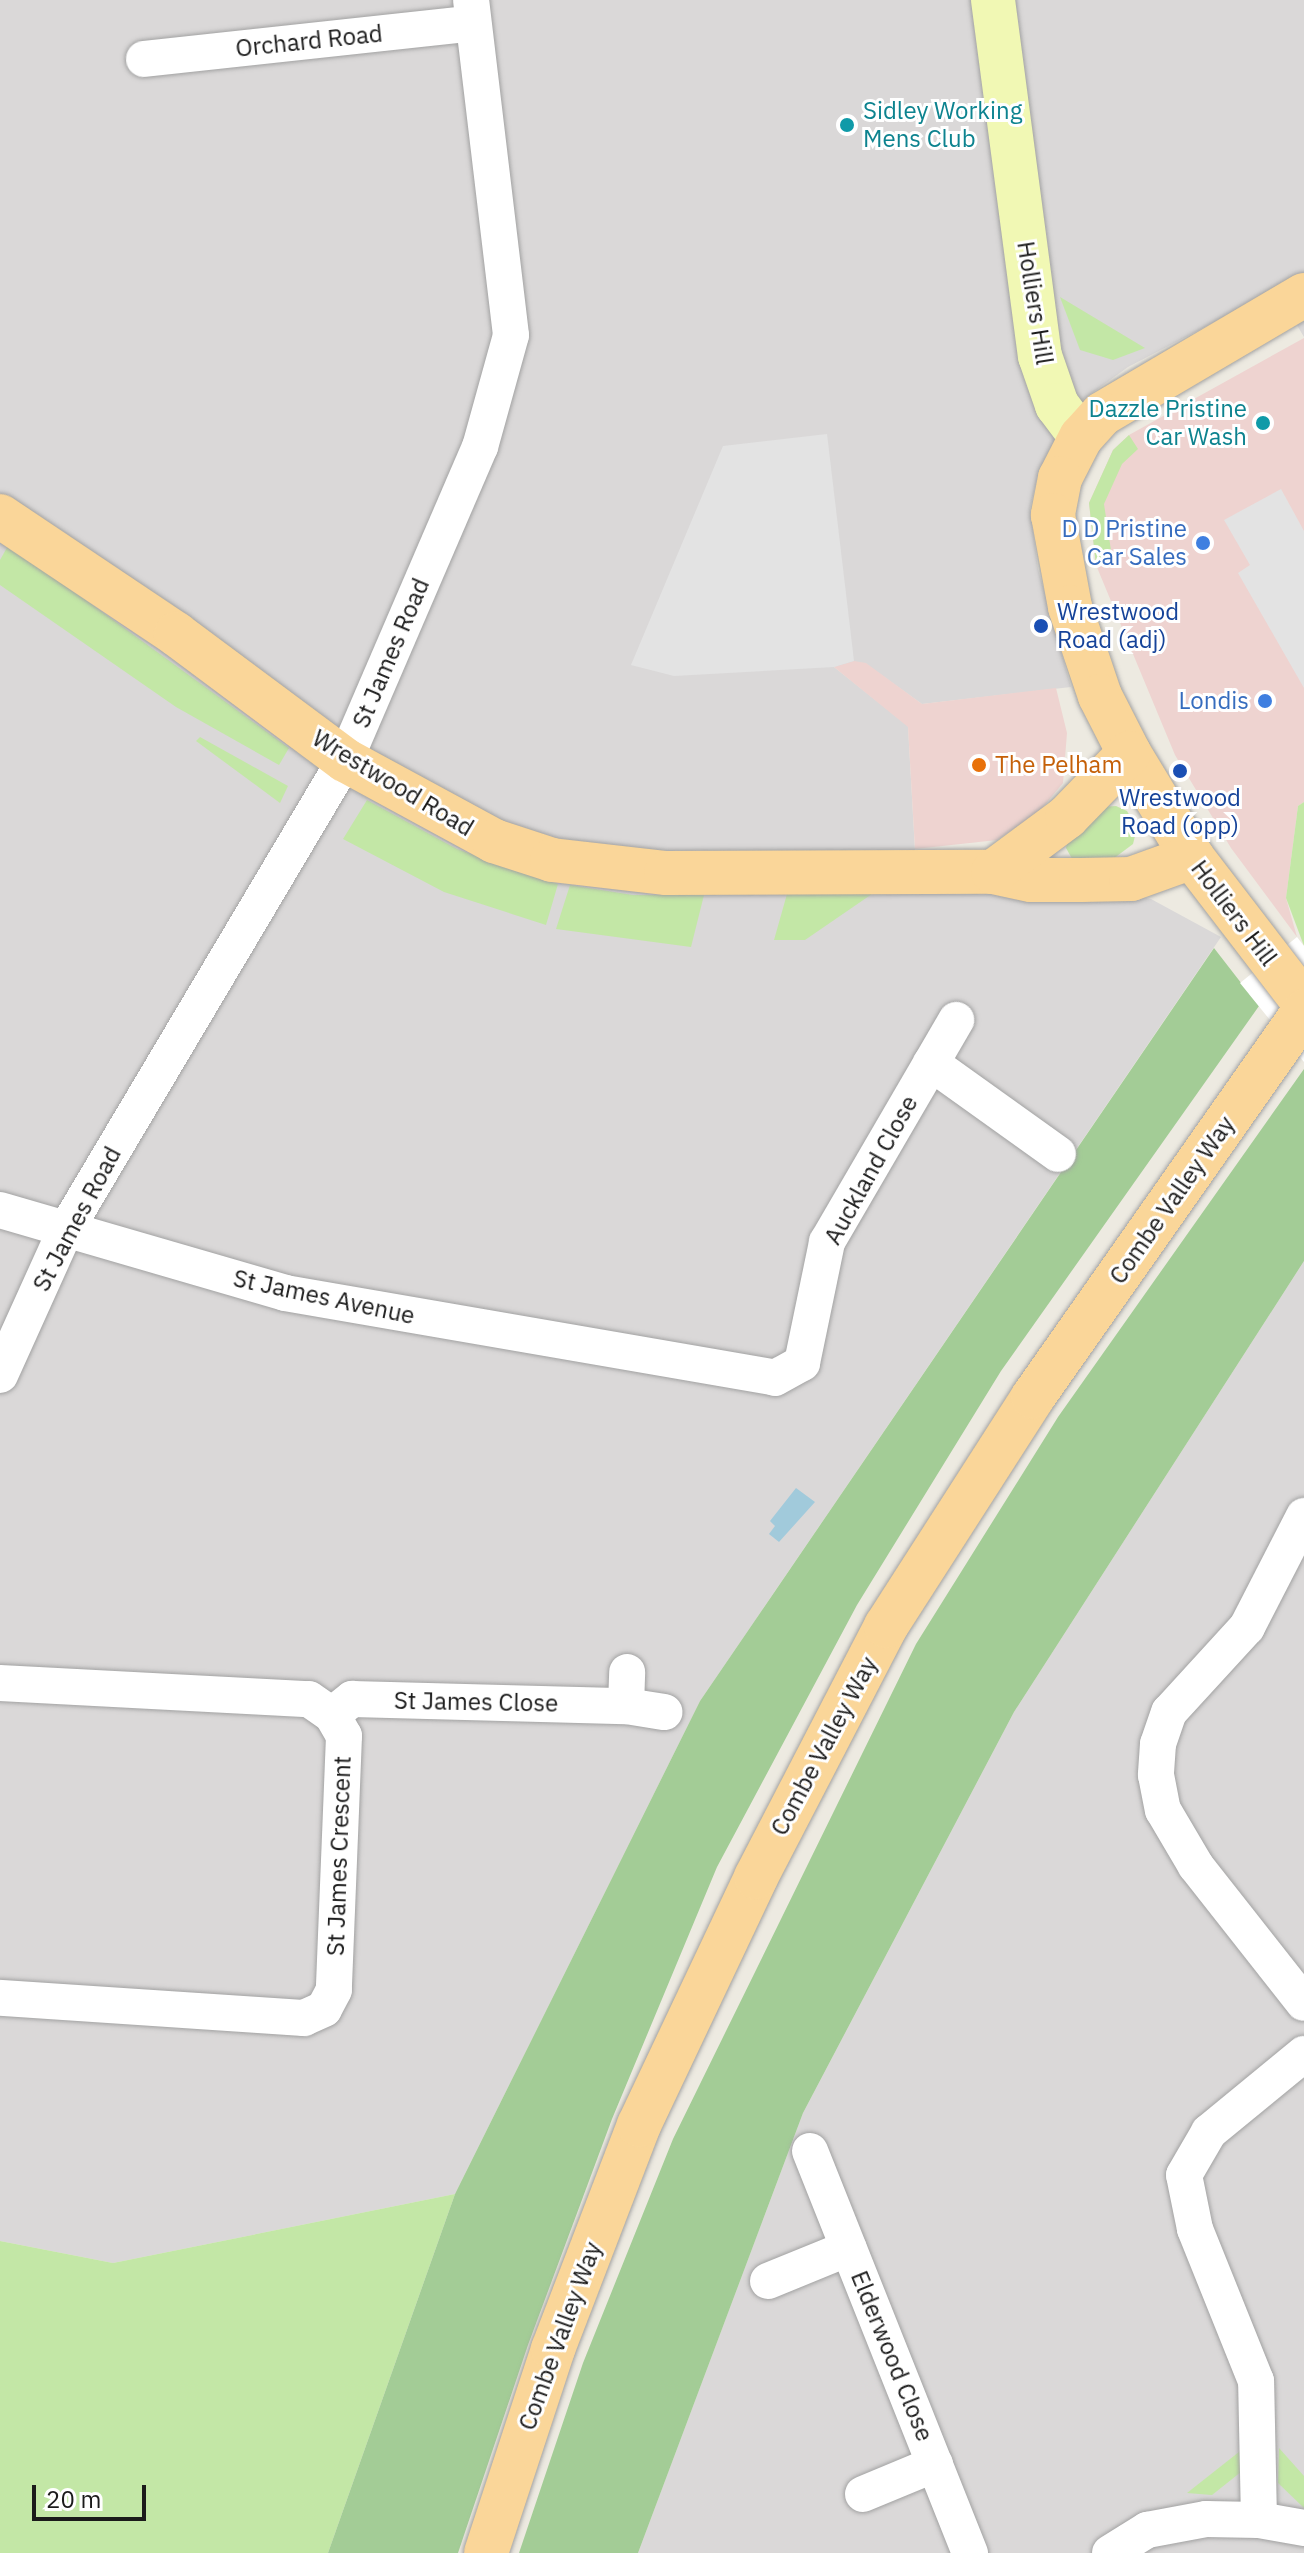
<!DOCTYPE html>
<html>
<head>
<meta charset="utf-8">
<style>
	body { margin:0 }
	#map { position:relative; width:1304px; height:2553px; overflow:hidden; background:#edeae1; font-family:"IBM Plex Sans",sans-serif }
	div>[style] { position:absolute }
	.residential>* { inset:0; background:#dad8d8 }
	.commercial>* { inset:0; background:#eed3d0 }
	.grass>* { inset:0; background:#c3e7a6 }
	.forest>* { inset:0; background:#a3cc96 }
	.parking>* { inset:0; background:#e3e3e3 }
	.water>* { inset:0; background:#a1cadb }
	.pier>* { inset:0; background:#fff }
	.roads { filter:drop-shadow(0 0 2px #a2a2a2) drop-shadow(0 0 2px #a2a2a2) }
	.minor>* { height:36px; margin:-18px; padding:0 18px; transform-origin:18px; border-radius:18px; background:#fff }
	.secondary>* { height:44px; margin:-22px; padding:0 22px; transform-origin:22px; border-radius:22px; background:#f1f8b4 }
	.primary>* { height:44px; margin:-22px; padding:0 22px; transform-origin:22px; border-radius:22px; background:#fad699 }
	.dots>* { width:22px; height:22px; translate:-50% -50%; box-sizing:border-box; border:4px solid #fff; border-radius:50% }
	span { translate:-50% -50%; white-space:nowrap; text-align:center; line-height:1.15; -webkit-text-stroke:6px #fff; paint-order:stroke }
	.street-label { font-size:24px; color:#1b1b1b }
	.culture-label { font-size:24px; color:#0d838f }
	.left { translate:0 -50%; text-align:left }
	.right { translate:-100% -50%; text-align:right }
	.shop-label { font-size:24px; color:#366cbe }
	.transit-label { font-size:24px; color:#164399 }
	.food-label { font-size:24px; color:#c56008 }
	.scale { position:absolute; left:32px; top:2485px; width:114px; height:36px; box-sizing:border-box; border:4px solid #1b1b1b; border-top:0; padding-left:10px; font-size:24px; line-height:28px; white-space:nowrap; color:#1b1b1b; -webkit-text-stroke:6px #fff; paint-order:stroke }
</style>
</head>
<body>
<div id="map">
	<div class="residential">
		<i style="clip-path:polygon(0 0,1304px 0,1304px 337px,1276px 290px,1128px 367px,1074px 406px,1039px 471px,1030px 508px,1038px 569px,1071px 687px,922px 704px,866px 664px,834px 667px,908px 726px,917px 887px,1104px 891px,1151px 899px,1221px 937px,700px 1701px,455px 2194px,113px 2263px,0 2241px)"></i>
		<i style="clip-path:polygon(1304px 1261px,1304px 2553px,638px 2553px,803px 2113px,1014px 1712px)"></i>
	</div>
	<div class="commercial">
		<i style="clip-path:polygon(1304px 338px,1304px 802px,1298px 806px,1286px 898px,1297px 937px,1231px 848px,1175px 755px,1096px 565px,1089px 503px,1113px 450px,1129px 435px)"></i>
		<i style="clip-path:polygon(854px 661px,866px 663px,922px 704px,1056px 688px,1067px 733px,1063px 783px,1039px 812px,997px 840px,915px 849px,908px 727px,834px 667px)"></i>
	</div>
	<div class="grass">
		<i style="clip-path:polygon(1060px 297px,1145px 348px,1113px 360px,1080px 350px)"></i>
		<i style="clip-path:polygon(1129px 435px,1138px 449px,1122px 464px,1104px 504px,1112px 557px,1096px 565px,1089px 503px,1113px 450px)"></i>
		<i style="clip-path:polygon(9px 544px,289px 748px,279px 765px,176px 707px,0 585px,0 560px)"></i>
		<i style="clip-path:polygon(200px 737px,288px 786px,280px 803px,196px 741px)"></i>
		<i style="clip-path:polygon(367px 800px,457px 849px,558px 884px,546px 925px,444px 892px,343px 839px)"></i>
		<i style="clip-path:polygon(1304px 802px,1304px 946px,1286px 898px,1298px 806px)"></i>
		<i style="clip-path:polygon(1116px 806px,1127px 811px,1137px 828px,1133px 844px,1105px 865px,1075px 864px,1066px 848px,1069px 834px,1102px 807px)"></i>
		<i style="clip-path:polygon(570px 885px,633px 895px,704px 895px,691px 947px,556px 929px)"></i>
		<i style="clip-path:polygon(787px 894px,872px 894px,805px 940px,774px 940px)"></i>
		<i style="clip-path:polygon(455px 2194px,328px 2553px,0 2553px,0 2241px,113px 2263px)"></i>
		<i style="clip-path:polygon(1244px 2448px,1241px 2472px,1212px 2495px,1187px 2493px)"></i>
		<i style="clip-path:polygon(1279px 2448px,1304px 2476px,1304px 2508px,1278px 2483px)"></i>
	</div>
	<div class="forest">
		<i style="clip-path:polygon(1214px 948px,1259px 1006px,1001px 1371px,857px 1605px,717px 1867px,612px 2119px,528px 2345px,458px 2553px,328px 2553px,455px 2194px,700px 1701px)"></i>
		<i style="clip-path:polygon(1304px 1069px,1304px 1261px,1014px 1712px,803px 2113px,638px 2553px,519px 2553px,583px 2363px,673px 2139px,916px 1644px,1058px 1417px)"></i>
	</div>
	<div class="parking">
		<i style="clip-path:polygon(827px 434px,854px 661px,834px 667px,674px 676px,631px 665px,723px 446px)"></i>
		<i style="clip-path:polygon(1281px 489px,1304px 531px,1304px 688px,1238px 573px,1250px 565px,1224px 520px)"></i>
	</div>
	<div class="water">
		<i style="clip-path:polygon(796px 1488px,815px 1502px,779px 1542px,769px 1534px,775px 1526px,770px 1521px)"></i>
	</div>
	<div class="pier">
		<i style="clip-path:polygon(1297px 937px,1304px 946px,1304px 1062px,1240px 983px)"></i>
	</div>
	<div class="roads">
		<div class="minor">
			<i style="left:144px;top:59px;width:331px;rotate:-6.2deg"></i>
			<i style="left:931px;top:1063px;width:156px;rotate:35.6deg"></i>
			<i style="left:0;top:1210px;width:297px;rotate:16.2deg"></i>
			<i style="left:285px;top:1293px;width:497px;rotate:9.8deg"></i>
			<i style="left:775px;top:1378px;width:31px;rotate:-29deg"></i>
			<i style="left:802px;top:1363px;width:124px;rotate:-78.3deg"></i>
			<i style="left:827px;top:1242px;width:257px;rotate:-59.8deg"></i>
			<i style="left:0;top:1375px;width:156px;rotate:-65.7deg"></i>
			<i style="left:64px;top:1233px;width:550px;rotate:-59.29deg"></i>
			<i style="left:345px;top:760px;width:341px;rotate:-66.7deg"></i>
			<i style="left:480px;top:447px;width:116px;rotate:-74.5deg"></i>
			<i style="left:511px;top:335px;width:337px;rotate:-96.8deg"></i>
			<i style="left:1304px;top:1516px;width:125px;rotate:117.2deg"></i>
			<i style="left:1247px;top:1627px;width:115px;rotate:132.5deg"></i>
			<i style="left:1169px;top:1712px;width:34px;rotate:109deg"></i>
			<i style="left:1158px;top:1744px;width:31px;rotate:94deg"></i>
			<i style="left:1156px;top:1775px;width:36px;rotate:79deg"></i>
			<i style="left:1163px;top:1810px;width:65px;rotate:59.5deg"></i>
			<i style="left:1196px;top:1866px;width:174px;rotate:51.8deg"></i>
			<i style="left:0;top:1683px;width:309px;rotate:3deg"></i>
			<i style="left:309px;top:1699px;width:28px;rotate:35deg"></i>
			<i style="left:332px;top:1715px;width:24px;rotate:60deg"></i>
			<i style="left:344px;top:1736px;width:254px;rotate:92.3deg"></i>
			<i style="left:334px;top:1990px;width:21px;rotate:118deg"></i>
			<i style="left:324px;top:2009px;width:22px;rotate:156deg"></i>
			<i style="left:304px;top:2018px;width:305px;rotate:-176.2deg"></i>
			<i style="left:626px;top:1706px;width:34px;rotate:-88deg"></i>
			<i style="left:332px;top:1715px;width:26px;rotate:-39deg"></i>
			<i style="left:352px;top:1699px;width:274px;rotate:1.5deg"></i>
			<i style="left:626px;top:1706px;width:39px;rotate:9deg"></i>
			<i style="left:810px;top:2151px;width:433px;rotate:68.3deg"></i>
			<i style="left:768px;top:2281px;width:87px;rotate:-22.2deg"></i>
			<i style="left:863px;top:2494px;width:78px;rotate:-22.6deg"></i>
			<i style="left:1259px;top:2520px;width:139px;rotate:-91.2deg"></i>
			<i style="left:1256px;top:2381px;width:164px;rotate:-111.9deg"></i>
			<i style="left:1195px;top:2229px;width:55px;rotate:-101.5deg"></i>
			<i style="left:1184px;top:2175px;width:50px;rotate:-59.8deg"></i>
			<i style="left:1209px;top:2132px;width:123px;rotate:-39.4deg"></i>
			<i style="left:1110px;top:2553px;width:44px;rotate:-31.9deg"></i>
			<i style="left:1147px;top:2530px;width:60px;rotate:-10.6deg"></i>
			<i style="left:1206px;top:2519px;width:53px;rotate:1.1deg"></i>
			<i style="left:1259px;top:2520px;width:46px;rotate:10.1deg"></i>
		</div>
		<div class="secondary">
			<i style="left:993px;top:0;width:359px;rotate:82.5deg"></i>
			<i style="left:1040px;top:356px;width:52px;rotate:70.9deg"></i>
			<i style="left:1057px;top:405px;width:40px;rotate:53deg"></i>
		</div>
		<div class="primary">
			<i style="left:1304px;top:295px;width:234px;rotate:149.5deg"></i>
			<i style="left:1102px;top:414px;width:31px;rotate:132deg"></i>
			<i style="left:1081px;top:437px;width:46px;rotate:117.1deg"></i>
			<i style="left:1060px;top:478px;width:38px;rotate:101deg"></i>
			<i style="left:1053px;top:515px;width:94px;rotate:79.5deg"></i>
			<i style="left:1070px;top:607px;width:94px;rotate:71.4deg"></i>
			<i style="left:1100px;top:696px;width:64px;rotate:63deg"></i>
			<i style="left:1129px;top:753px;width:122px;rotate:58.8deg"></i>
			<i style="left:1192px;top:857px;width:184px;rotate:52.5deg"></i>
			<i style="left:0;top:516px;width:212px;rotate:33.8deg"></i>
			<i style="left:176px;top:634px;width:211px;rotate:36.7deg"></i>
			<i style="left:345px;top:760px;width:170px;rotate:28.5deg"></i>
			<i style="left:494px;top:841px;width:61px;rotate:18.1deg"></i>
			<i style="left:552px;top:860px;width:115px;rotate:6.5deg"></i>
			<i style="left:666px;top:873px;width:327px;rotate:-0.2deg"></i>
			<i style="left:993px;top:872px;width:39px;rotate:12deg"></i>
			<i style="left:1031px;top:880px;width:50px"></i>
			<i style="left:1081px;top:880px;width:50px;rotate:-1.1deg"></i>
			<i style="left:1131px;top:879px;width:65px;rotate:-19.8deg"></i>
			<i style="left:993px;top:872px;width:92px;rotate:-36.6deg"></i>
			<i style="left:1067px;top:817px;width:89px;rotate:-45.9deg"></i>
			<i style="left:486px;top:2553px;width:215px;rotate:-71.8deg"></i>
			<i style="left:553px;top:2349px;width:240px;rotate:-69deg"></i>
			<i style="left:639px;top:2125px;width:274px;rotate:-64.7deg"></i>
			<i style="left:756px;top:1877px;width:283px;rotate:-62.6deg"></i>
			<i style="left:886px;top:1626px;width:272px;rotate:-57.3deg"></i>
			<i style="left:1033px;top:1397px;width:471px;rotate:-54.9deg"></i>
		</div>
	</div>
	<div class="dots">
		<i style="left:847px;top:125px;background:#0f9aa8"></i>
		<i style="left:1263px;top:423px;background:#0f9aa8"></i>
		<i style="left:1203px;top:543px;background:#3f7fe0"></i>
		<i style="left:1041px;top:626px;background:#1a4fb4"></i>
		<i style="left:1265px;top:701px;background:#3f7fe0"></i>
		<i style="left:979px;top:765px;background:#e8710a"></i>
		<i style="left:1180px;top:771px;background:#1a4fb4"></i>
	</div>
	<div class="street-label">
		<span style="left:309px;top:41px;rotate:-6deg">Orchard Road</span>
		<span style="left:1035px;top:303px;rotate:81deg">Holliers Hill</span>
		<span style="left:391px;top:653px;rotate:-67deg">St James Road</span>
		<span style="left:393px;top:783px;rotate:31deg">Wrestwood Road</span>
		<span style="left:1234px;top:913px;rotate:53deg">Holliers Hill</span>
		<span style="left:871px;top:1170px;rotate:-61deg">Auckland Close</span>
		<span style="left:1172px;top:1200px;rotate:-55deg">Combe Valley Way</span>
		<span style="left:77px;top:1219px;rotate:-62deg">St James Road</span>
		<span style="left:324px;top:1297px;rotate:12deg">St James Avenue</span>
		<span style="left:476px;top:1702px;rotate:1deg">St James Close</span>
		<span style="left:824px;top:1746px;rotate:-62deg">Combe Valley Way</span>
		<span style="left:339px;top:1856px;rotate:-88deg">St James Crescent</span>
		<span style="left:560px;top:2336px;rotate:-70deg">Combe Valley Way</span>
		<span style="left:892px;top:2356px;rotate:68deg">Elderwood Close</span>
	</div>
	<div class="culture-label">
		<span class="left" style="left:863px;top:125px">Sidley Working<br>Mens Club</span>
		<span class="right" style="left:1247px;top:423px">Dazzle Pristine<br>Car Wash</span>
	</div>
	<div class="shop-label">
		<span class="right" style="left:1187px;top:543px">D D Pristine<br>Car Sales</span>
		<span class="right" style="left:1249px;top:701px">Londis</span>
	</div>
	<div class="transit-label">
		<span class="left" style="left:1057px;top:626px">Wrestwood<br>Road (adj)</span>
		<span style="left:1180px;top:812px">Wrestwood<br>Road (opp)</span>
	</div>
	<div class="food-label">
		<span class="left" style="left:995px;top:765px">The Pelham</span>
	</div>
	<div class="scale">20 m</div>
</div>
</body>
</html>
